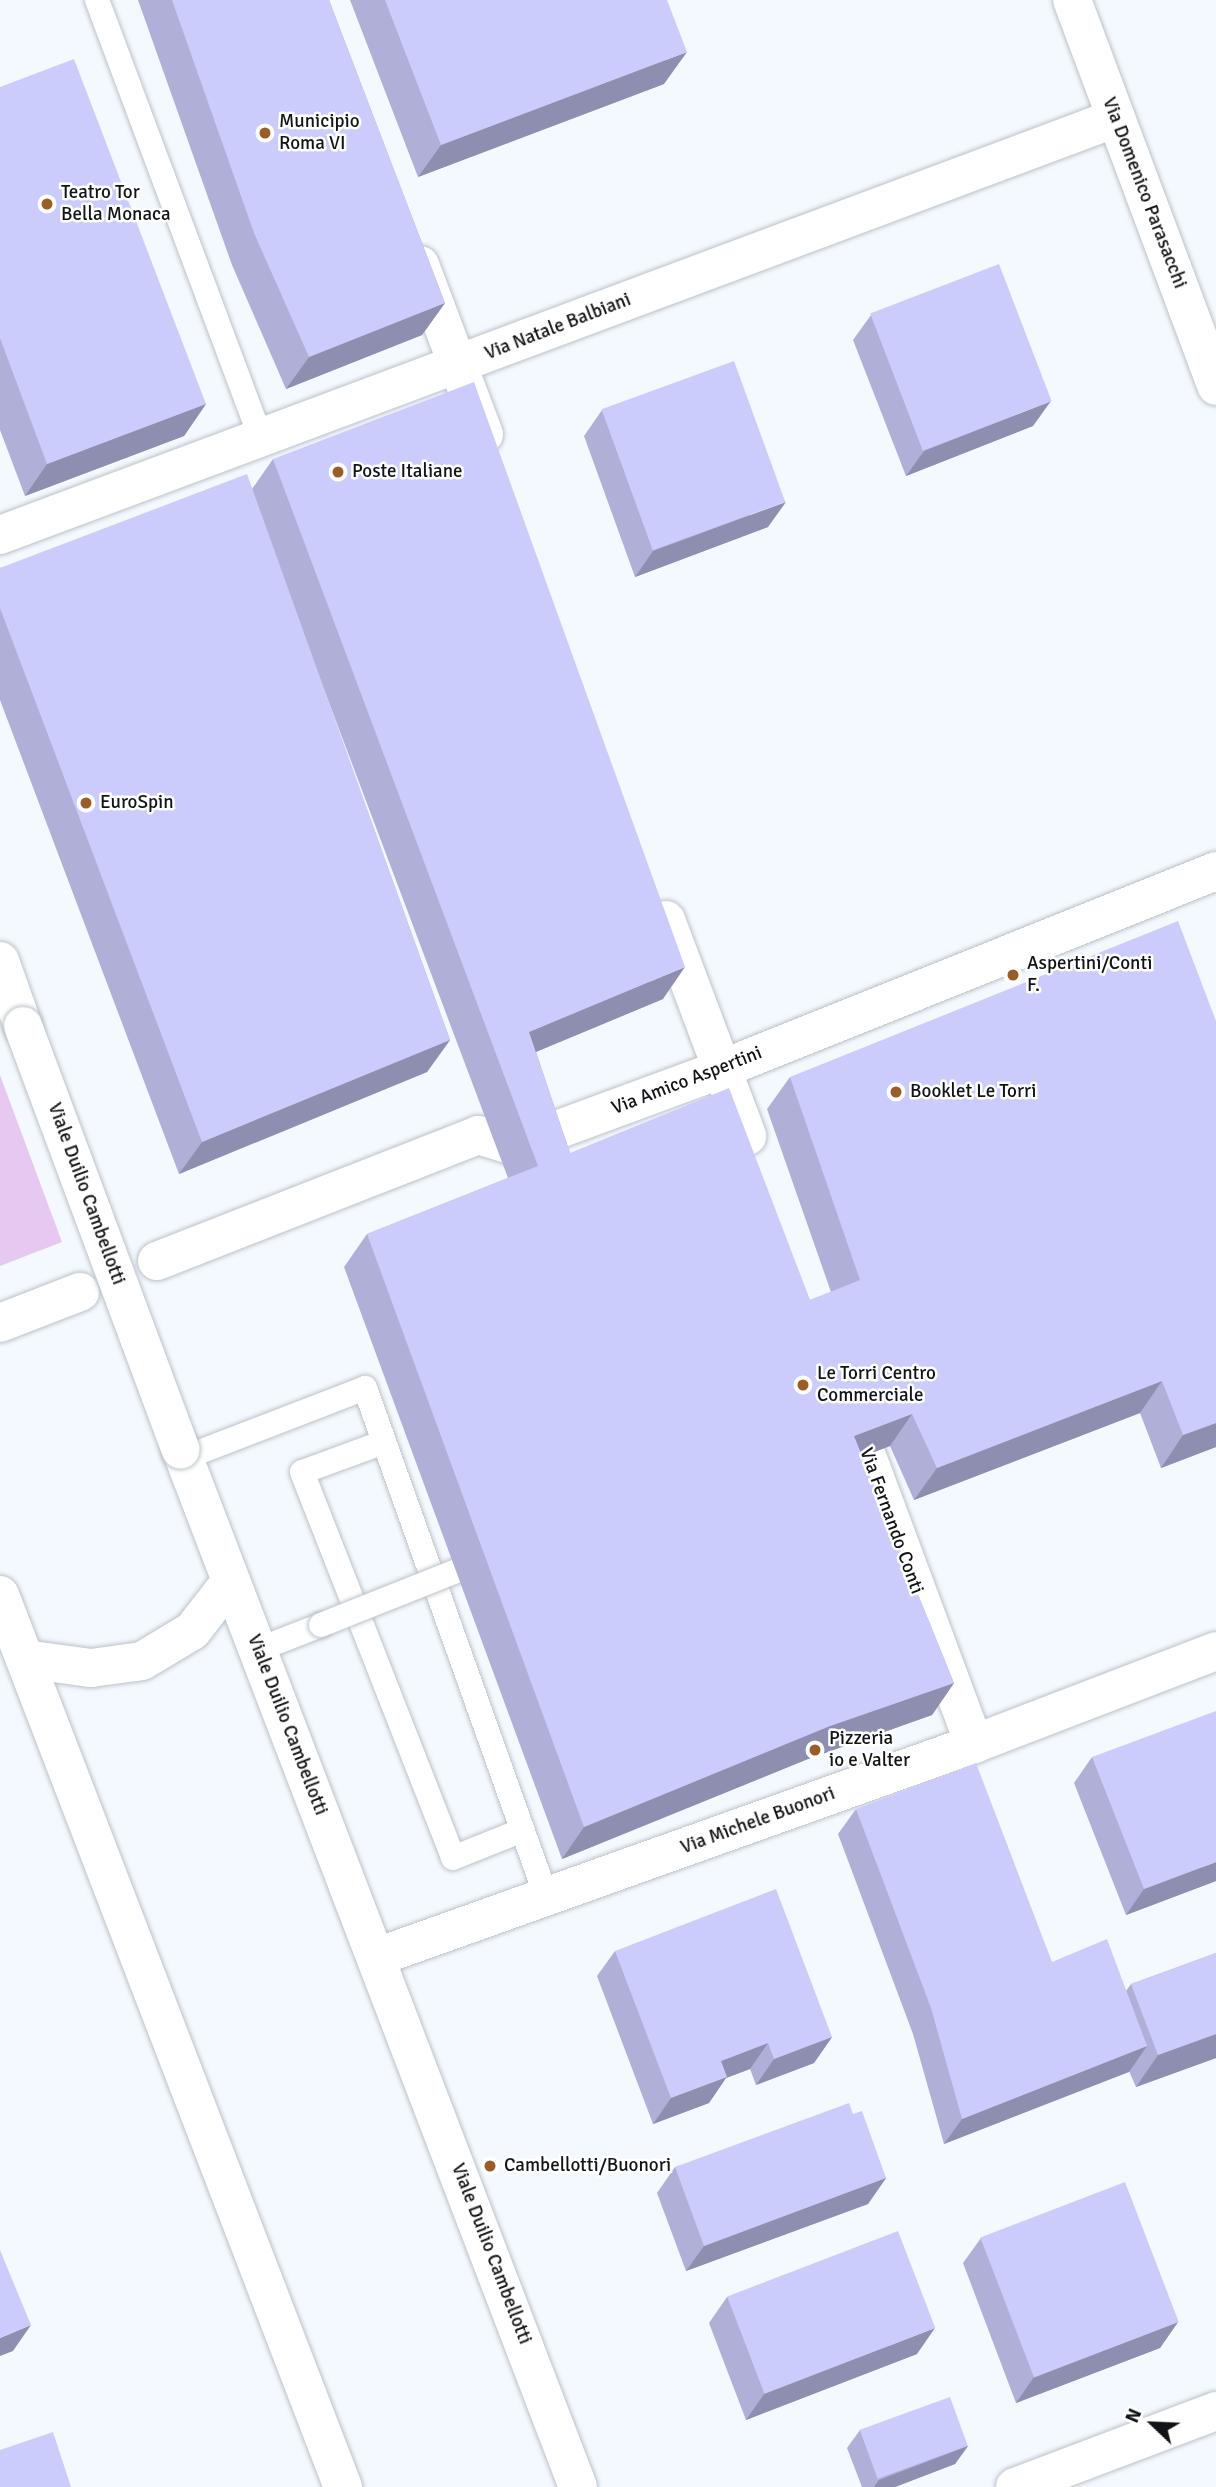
<!DOCTYPE html>
<html>
<head>
<meta charset="utf-8">
<style>
	body { margin:0 }
	#map { position:relative; width:1216px; height:2487px; overflow:hidden; background:#f4f9ff; font-family:Signika,sans-serif }
	div>[style] { position:absolute }
	.green>* { inset:0; background:#e6c8f0 }
	.roads { filter:drop-shadow(0 0 2px #bbc2c8) drop-shadow(0 0 2px #bbc2c8) }
	.lane>* { height:24px; margin:-12px; padding:0 12px; transform-origin:12px; border-radius:12px; background:#fff }
	.street>* { height:38px; margin:-19px; padding:0 19px; transform-origin:19px; border-radius:19px; background:#fff }
	.secondary>* { height:38px; margin:-19px; padding:0 19px; transform-origin:19px; border-radius:19px; background:#fff }
	.bridges { filter:drop-shadow(0 0 2px #bbc2c8) drop-shadow(0 0 2px #bbc2c8) }
	.lane-bridge>* { height:24px; margin:-12px; padding:0 12px; transform-origin:12px; border-radius:12px; background:#fff }
	.secondary-bridge>* { height:38px; margin:-19px; padding:0 19px; transform-origin:19px; border-radius:19px; background:#fff }
	.wall>* { inset:0; background:#afafd8 }
	.shaded-wall>* { inset:0; background:#8e8fb0 }
	.building>* { inset:0; background:#cbccfb; transform-origin:0 0 }
	.dots>* { width:19px; height:19px; translate:-50% -50%; box-sizing:border-box; border:4px solid #fff; border-radius:50% }
	span { translate:-50% -50%; white-space:nowrap; text-align:center; line-height:1.15; -webkit-text-stroke:5px #fff; paint-order:stroke }
	.poi-label { font-size:19px; color:#111316 }
	.left { translate:0 -50%; text-align:left }
	.street-label { font-size:19px; color:#111316 }
	.north { position:absolute; left:1118px; top:2389px; width:70px; height:70px; -webkit-text-stroke:5px #fff; paint-order:stroke; rotate:293deg; font-size:19px; font-weight:700; line-height:28px; text-align:center; color:#111316 }
	.north::after { content:''; display:block; margin:auto; width:24px; height:32px; background:#111316; clip-path:polygon(50% 0,100% 100%,50% 72%,0 100%) }
</style>
</head>
<body>
<div id="map">
	<div class="green">
		<i style="clip-path:polygon(0 1075px,62px 1242px,0 1266px)"></i>
	</div>
	<div class="roads">
		<div class="lane">
			<i style="left:97px;top:0;width:465px;rotate:69.5deg"></i>
			<i style="left:384px;top:1442px;width:87px;rotate:159.9deg"></i>
			<i style="left:302px;top:1472px;width:414px;rotate:68.6deg"></i>
			<i style="left:453px;top:1858px;width:75px;rotate:-21.8deg"></i>
			<i style="left:184px;top:1458px;width:194px;rotate:-21.1deg"></i>
			<i style="left:365px;top:1388px;width:539px;rotate:70.39deg"></i>
			<i style="left:257px;top:1650px;width:69px;rotate:-21.3deg"></i>
		</div>
		<div class="street">
			<i style="left:1072px;top:0;width:412px;rotate:69.5deg"></i>
			<i style="left:420px;top:265px;width:181px;rotate:69.3deg"></i>
			<i style="left:0;top:535px;width:1191px;rotate:-20.49deg"></i>
			<i style="left:666px;top:920px;width:231px;rotate:69.4deg"></i>
			<i style="left:157px;top:1261px;width:345px;rotate:-21.4deg"></i>
			<i style="left:478px;top:1135px;width:37px;rotate:17deg"></i>
			<i style="left:513px;top:1146px;width:223px;rotate:-20.2deg"></i>
			<i style="left:722px;top:1069px;width:532px;rotate:-21.84deg"></i>
			<i style="left:0;top:1323px;width:86px;rotate:-21.2deg"></i>
			<i style="left:848px;top:1405px;width:362px;rotate:69.6deg"></i>
			<i style="left:25px;top:1659px;width:67px;rotate:7.8deg"></i>
			<i style="left:91px;top:1668px;width:51px;rotate:-7.8deg"></i>
			<i style="left:142px;top:1661px;width:58px;rotate:-31deg"></i>
			<i style="left:192px;top:1631px;width:63px;rotate:-52deg"></i>
			<i style="left:377px;top:1957px;width:634px;rotate:-19.64deg"></i>
			<i style="left:974px;top:1744px;width:259px;rotate:-21deg"></i>
			<i style="left:1015px;top:2487px;width:215px;rotate:-20.7deg"></i>
		</div>
		<div class="secondary">
			<i style="left:0;top:961px;width:69px;rotate:70.5deg"></i>
			<i style="left:181px;top:1450px;width:1110px;rotate:69.05deg"></i>
			<i style="left:0;top:1595px;width:956px;rotate:68.97deg"></i>
		</div>
	</div>
	<div class="bridges">
		<div class="lane-bridge">
			<i style="left:321px;top:1625px;width:149px;rotate:-21.7deg"></i>
		</div>
		<div class="secondary-bridge">
			<i style="left:23px;top:1026px;width:452px;rotate:69.6deg"></i>
		</div>
	</div>
	<div class="wall">
		<i style="clip-path:polygon(138px 0,329px 0,445px 303px,422px 335px,286px 389px,232px 265px)"></i>
		<i style="clip-path:polygon(350px 0,667px 0,664px 84px,418px 177px)"></i>
		<i style="clip-path:polygon(0 87px,206px 404px,184px 436px,25px 496px,0 430px)"></i>
		<i style="clip-path:polygon(871px 315px,1033px 426px,906px 476px,853px 340px)"></i>
		<i style="clip-path:polygon(602px 410px,768px 527px,635px 577px,584px 436px)"></i>
		<i style="clip-path:polygon(273px 459px,663px 999px,536px 1052px,570px 1153px,810px 1300px,831px 1292px,767px 1109px,790px 1077px,1216px 1021px,1216px 1447px,1161px 1468px,1140px 1413px,914px 1500px,890px 1446px,862px 1457px,954px 1683px,932px 1715px,808px 1759px,562px 1859px,344px 1267px,367px 1234px,508px 1178px,316px 668px,450px 1040px,427px 1072px,179px 1174px,0 700px,0 568px,252px 489px)"></i>
		<i style="clip-path:polygon(1092px 1757px,1216px 1881px,1126px 1915px,1074px 1783px)"></i>
		<i style="clip-path:polygon(856px 1809px,1052px 1962px,1126px 1991px,1131px 1984px,1216px 1953px,1216px 2058px,1136px 2087px,1129px 2071px,944px 2144px,913px 2034px,838px 1834px)"></i>
		<i style="clip-path:polygon(615px 1951px,832px 2037px,814px 2063px,756px 2085px,750px 2069px,726px 2078px,709px 2103px,653px 2124px,597px 1976px)"></i>
		<i style="clip-path:polygon(853px 2114px,886px 2178px,868px 2204px,686px 2271px,657px 2193px,675px 2167px)"></i>
		<i style="clip-path:polygon(981px 2238px,1178px 2322px,1160px 2348px,1016px 2403px,963px 2263px)"></i>
		<i style="clip-path:polygon(727px 2297px,917px 2354px,746px 2420px,709px 2323px)"></i>
		<i style="clip-path:polygon(860px 2430px,968px 2446px,955px 2464px,895px 2487px,862px 2487px,847px 2448px)"></i>
	</div>
	<div class="shaded-wall">
		<i style="clip-path:polygon(687px 52px,664px 84px,418px 177px,441px 145px)"></i>
		<i style="clip-path:polygon(445px 303px,422px 335px,286px 389px,309px 357px)"></i>
		<i style="clip-path:polygon(1051px 401px,1033px 426px,906px 476px,924px 451px)"></i>
		<i style="clip-path:polygon(206px 404px,184px 436px,25px 496px,47px 464px)"></i>
		<i style="clip-path:polygon(786px 502px,768px 527px,635px 577px,653px 551px)"></i>
		<i style="clip-path:polygon(685px 967px,663px 999px,507px 1064px,529px 1032px)"></i>
		<i style="clip-path:polygon(450px 1040px,427px 1072px,179px 1174px,202px 1142px)"></i>
		<i style="clip-path:polygon(1162px 1381px,1140px 1413px,914px 1500px,937px 1468px)"></i>
		<i style="clip-path:polygon(912px 1414px,890px 1446px,831px 1468px,854px 1436px)"></i>
		<i style="clip-path:polygon(1216px 1423px,1216px 1447px,1161px 1468px,1183px 1435px)"></i>
		<i style="clip-path:polygon(954px 1683px,932px 1715px,808px 1759px,562px 1859px,584px 1827px,830px 1726px)"></i>
		<i style="clip-path:polygon(1216px 1862px,1216px 1881px,1126px 1915px,1144px 1889px)"></i>
		<i style="clip-path:polygon(1216px 2034px,1216px 2058px,1136px 2087px,1158px 2055px)"></i>
		<i style="clip-path:polygon(832px 2037px,814px 2063px,756px 2085px,774px 2059px)"></i>
		<i style="clip-path:polygon(768px 2043px,750px 2069px,726px 2078px,709px 2103px,653px 2124px,671px 2098px,721px 2061px)"></i>
		<i style="clip-path:polygon(1147px 2046px,1129px 2072px,944px 2144px,962px 2119px)"></i>
		<i style="clip-path:polygon(886px 2178px,868px 2204px,686px 2271px,704px 2246px)"></i>
		<i style="clip-path:polygon(1178px 2322px,1160px 2348px,1016px 2403px,1034px 2377px)"></i>
		<i style="clip-path:polygon(31px 2325px,13px 2351px,0 2356px,0 2338px)"></i>
		<i style="clip-path:polygon(935px 2328px,917px 2354px,746px 2420px,764px 2394px)"></i>
		<i style="clip-path:polygon(968px 2446px,955px 2464px,895px 2487px,874px 2487px,879px 2480px)"></i>
	</div>
	<div class="building">
		<i style="clip-path:polygon(172px 0,329px 0,445px 303px,309px 357px,254px 233px)"></i>
		<i style="clip-path:polygon(385px 0,667px 0,687px 52px,441px 145px)"></i>
		<i style="clip-path:polygon(74px 59px,206px 404px,47px 464px,0 338px,0 87px)"></i>
		<i style="left:999px;top:264px;width:147px;height:138px;rotate:69deg"></i>
		<i style="left:734px;top:361px;width:150px;height:141px;rotate:70deg"></i>
		<i style="clip-path:polygon(474px 382px,685px 967px,529px 1032px,570px 1153px,729px 1088px,810px 1300px,860px 1280px,790px 1077px,1178px 921px,1216px 1021px,1216px 1423px,1183px 1435px,1162px 1381px,937px 1468px,912px 1414px,854px 1436px,954px 1683px,830px 1726px,584px 1827px,367px 1234px,538px 1166px,273px 459px)"></i>
		<i style="clip-path:polygon(247px 474px,450px 1040px,202px 1142px,0 608px,0 568px)"></i>
		<i style="clip-path:polygon(1216px 1711px,1216px 1862px,1144px 1889px,1092px 1757px)"></i>
		<i style="clip-path:polygon(976px 1763px,1052px 1962px,1107px 1939px,1147px 2046px,962px 2119px,931px 2008px,856px 1809px)"></i>
		<i style="clip-path:polygon(776px 1889px,832px 2037px,774px 2059px,768px 2043px,721px 2061px,727px 2077px,671px 2098px,615px 1951px)"></i>
		<i style="clip-path:polygon(1216px 1953px,1216px 2034px,1158px 2055px,1131px 1984px)"></i>
		<i style="clip-path:polygon(849px 2103px,853px 2114px,862px 2111px,886px 2178px,704px 2246px,675px 2167px)"></i>
		<i style="left:1125px;top:2182px;width:150px;height:155px;rotate:69deg"></i>
		<i style="left:898px;top:2231px;width:104px;height:183px;rotate:69deg"></i>
		<i style="clip-path:polygon(0 2250px,31px 2325px,0 2338px)"></i>
		<i style="left:950px;top:2397px;width:52px;height:96px;rotate:70deg"></i>
		<i style="clip-path:polygon(53px 2432px,71px 2487px,0 2487px,0 2450px)"></i>
	</div>
	<div class="dots">
		<i style="left:265px;top:133px;background:#9c5c26"></i>
		<i style="left:47px;top:204px;background:#9c5c26"></i>
		<i style="left:338px;top:472px;background:#9c5c26"></i>
		<i style="left:86px;top:803px;background:#9c5c26"></i>
		<i style="left:1013px;top:975px;background:#9c5c26"></i>
		<i style="left:896px;top:1092px;background:#9c5c26"></i>
		<i style="left:803px;top:1385px;background:#9c5c26"></i>
		<i style="left:815px;top:1750px;background:#9c5c26"></i>
		<i style="left:490px;top:2166px;background:#9c5c26"></i>
	</div>
	<div class="poi-label">
		<span class="left" style="left:279px;top:133px">Municipio<br>Roma VI</span>
		<span class="left" style="left:61px;top:204px">Teatro Tor<br>Bella Monaca</span>
		<span class="left" style="left:352px;top:472px">Poste Italiane</span>
		<span class="left" style="left:100px;top:803px">EuroSpin</span>
		<span class="left" style="left:1027px;top:975px">Aspertini/Conti<br>F.</span>
		<span class="left" style="left:910px;top:1092px">Booklet Le Torri</span>
		<span class="left" style="left:817px;top:1385px">Le Torri Centro<br>Commerciale</span>
		<span class="left" style="left:829px;top:1750px">Pizzeria<br>io e Valter</span>
		<span class="left" style="left:504px;top:2166px">Cambellotti/Buonori</span>
	</div>
	<div class="street-label">
		<span style="left:1144px;top:193px;rotate:69deg">Via Domenico Parasacchi</span>
		<span style="left:558px;top:327px;rotate:-21deg">Via Natale Balbiani</span>
		<span style="left:687px;top:1081px;rotate:-21deg">Via Amico Aspertini</span>
		<span style="left:86px;top:1194px;rotate:70deg">Viale Duilio Cambellotti</span>
		<span style="left:891px;top:1521px;rotate:70deg">Via Fernando Conti</span>
		<span style="left:287px;top:1725px;rotate:69deg">Viale Duilio Cambellotti</span>
		<span style="left:758px;top:1821px;rotate:-20deg">Via Michele Buonori</span>
		<span style="left:491px;top:2254px;rotate:69deg">Viale Duilio Cambellotti</span>
	</div>
	<div class="north">N</div>
</div>
</body>
</html>
